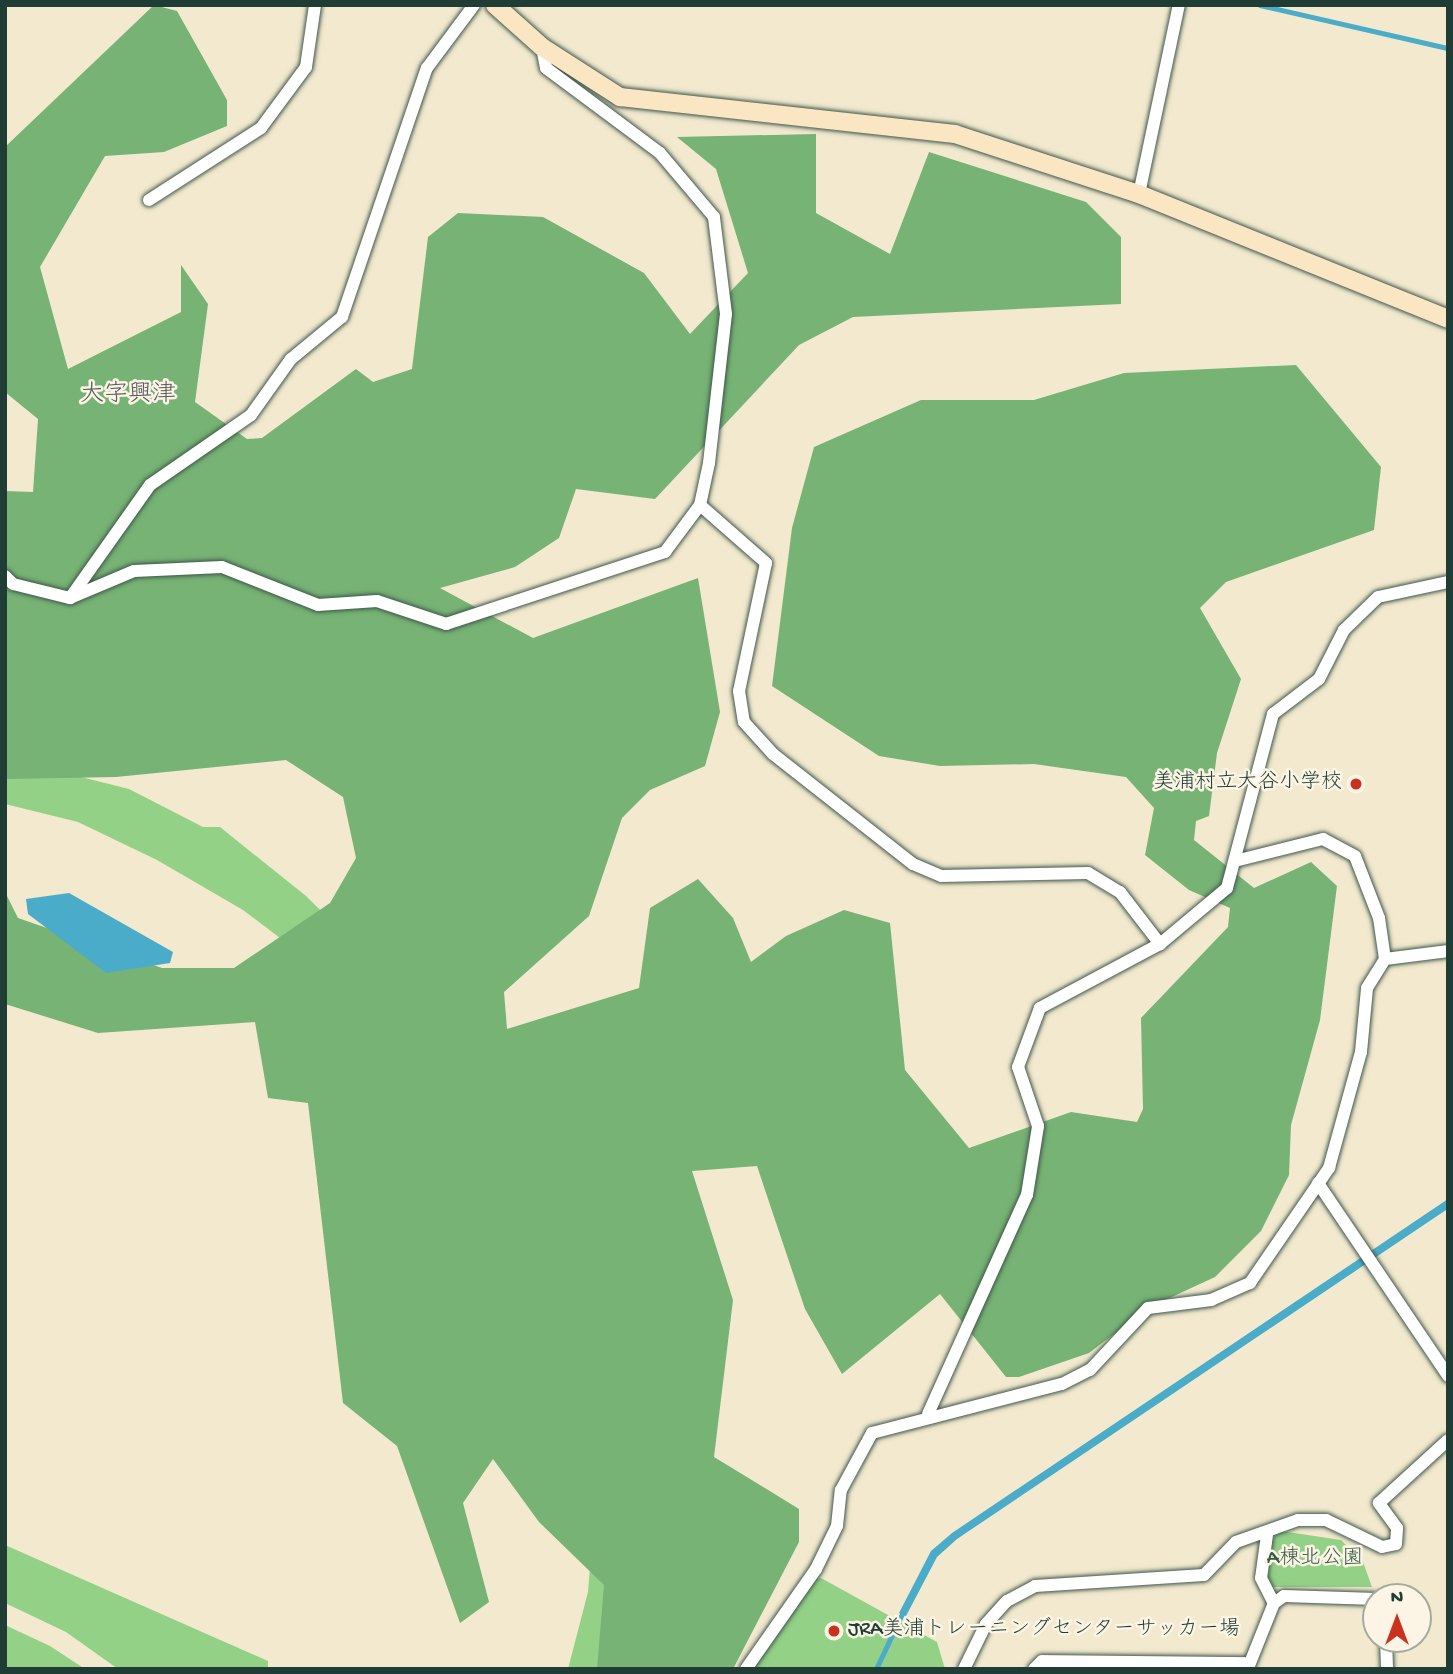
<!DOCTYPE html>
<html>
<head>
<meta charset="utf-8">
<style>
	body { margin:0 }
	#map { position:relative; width:1453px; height:1674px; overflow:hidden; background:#f2e9ce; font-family:"Gochi Hand","Klee One",sans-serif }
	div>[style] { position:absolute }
	.green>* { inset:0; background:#93d187 }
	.forest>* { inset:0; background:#76b374 }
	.water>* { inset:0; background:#4aacc9 }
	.stream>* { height:4.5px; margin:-2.25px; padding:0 2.25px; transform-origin:2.25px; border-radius:2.25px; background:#4aacc9 }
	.roads { filter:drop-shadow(0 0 2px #3f574b) drop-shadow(0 0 2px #3f574b) }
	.street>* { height:12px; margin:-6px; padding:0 6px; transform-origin:6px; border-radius:6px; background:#fff }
	.secondary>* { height:18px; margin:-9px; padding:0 9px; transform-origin:9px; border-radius:9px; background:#fbe6c4 }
	.dots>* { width:19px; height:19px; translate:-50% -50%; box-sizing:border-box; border:4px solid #fcf5e5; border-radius:50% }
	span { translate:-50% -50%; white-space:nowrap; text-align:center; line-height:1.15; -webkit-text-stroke:5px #fcf5e5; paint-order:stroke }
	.poi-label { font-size:21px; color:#1f3d34 }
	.right { translate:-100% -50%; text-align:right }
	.left { translate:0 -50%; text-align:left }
	.park-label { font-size:21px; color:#365b45 }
	.quarter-label { font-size:24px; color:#585d60 }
	.frame { position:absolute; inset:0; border:7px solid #1f3d34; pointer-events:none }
	.north { position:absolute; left:1362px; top:1583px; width:70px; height:70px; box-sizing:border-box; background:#fcf5e5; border:2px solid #a4ab9e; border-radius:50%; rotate:0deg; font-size:19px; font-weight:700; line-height:28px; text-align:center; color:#1f3d34 }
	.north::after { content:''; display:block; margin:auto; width:24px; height:32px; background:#c8321e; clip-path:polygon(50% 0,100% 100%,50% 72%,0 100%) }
</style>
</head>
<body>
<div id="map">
	<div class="green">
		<i style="clip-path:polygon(5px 758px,129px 789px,203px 827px,220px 827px,306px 896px,399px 988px,613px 1477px,599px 1669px,568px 1669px,588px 1592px,592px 1541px,309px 960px,243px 910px,157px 860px,78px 822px,5px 804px)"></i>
		<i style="clip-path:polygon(1281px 1531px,1341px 1540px,1363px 1562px,1372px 1587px,1272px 1587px,1265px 1578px,1267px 1545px)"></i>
		<i style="clip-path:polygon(5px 1545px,268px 1661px,268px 1669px,118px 1669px,66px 1632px,5px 1603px)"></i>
		<i style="clip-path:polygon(821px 1578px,937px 1642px,945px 1669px,746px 1669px,810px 1580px)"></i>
		<i style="clip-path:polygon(5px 1625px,50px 1646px,85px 1669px,5px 1669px)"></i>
	</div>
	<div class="forest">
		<i style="clip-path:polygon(154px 5px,177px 11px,227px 100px,227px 126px,164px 152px,105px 156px,40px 267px,68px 369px,181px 312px,181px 265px,208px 304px,195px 402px,247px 439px,262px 438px,356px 369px,373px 382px,412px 369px,428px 237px,458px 213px,543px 217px,644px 273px,690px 334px,748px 273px,716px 169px,677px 137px,816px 134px,816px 213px,890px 254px,929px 152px,1086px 202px,1121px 237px,1121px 304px,853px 317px,799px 345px,655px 499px,576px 489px,559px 538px,515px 567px,440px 588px,533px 638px,698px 578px,720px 712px,705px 766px,650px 790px,622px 818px,589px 916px,504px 992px,507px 1029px,639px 988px,650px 908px,698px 879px,733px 918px,751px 962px,786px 936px,844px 910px,890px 923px,905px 1070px,969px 1148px,1071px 1112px,1137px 1122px,1143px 1109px,1141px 1018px,1228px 927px,1230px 908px,1189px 890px,1145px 855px,1154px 808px,1126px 777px,1034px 764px,940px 766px,879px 756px,772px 686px,792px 528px,814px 447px,921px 400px,1034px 400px,1124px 373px,1296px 365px,1381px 467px,1374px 530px,1226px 582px,1200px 608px,1241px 679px,1217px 753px,1209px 816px,1196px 821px,1194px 840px,1254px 888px,1311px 862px,1337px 886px,1320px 1020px,1291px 1125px,1289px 1175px,1261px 1231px,1215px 1277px,1148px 1308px,1089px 1353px,1019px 1377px,1006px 1377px,940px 1294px,842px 1374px,805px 1309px,757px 1166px,692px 1171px,733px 1300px,714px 1457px,799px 1509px,799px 1542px,733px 1669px,597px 1669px,604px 1585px,539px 1522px,493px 1459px,463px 1503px,489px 1602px,460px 1623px,397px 1446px,343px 1403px,308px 1103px,268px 1098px,255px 1022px,98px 1033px,5px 1004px,5px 892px,18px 918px,162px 968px,234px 968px,330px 903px,356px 858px,343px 797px,286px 760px,116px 777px,5px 779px,5px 491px,33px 492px,38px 419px,5px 392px,5px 147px)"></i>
	</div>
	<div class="water">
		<i style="clip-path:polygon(69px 893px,173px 952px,170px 963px,106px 973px,28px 914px,26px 899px)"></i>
		<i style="clip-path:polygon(1448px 1199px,1446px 1210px,957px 1539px,937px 1557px,906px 1616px,899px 1613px,931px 1551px,952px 1533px)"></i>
	</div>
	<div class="stream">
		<i style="left:1260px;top:5px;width:193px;rotate:12.9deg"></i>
		<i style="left:876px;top:1669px;width:65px;rotate:-64.6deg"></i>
	</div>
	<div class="roads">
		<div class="street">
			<i style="left:1139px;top:194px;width:193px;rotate:-78.1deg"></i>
			<i style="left:149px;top:200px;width:133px;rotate:-32.7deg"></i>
			<i style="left:261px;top:128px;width:76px;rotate:-53.6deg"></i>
			<i style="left:306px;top:67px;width:63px;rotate:-81.7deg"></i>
			<i style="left:700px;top:505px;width:88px;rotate:41.3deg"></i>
			<i style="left:766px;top:563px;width:131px;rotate:101.9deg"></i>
			<i style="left:739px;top:691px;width:31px;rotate:81deg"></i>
			<i style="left:744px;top:722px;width:43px;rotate:47.8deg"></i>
			<i style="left:773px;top:754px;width:178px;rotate:38.2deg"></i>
			<i style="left:913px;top:864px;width:30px;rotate:23deg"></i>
			<i style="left:941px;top:876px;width:147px;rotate:-1.2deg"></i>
			<i style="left:1088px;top:873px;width:37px;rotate:31deg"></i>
			<i style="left:1120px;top:892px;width:66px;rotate:52.4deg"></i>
			<i style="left:5px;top:576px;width:11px;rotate:45deg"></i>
			<i style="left:13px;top:584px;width:59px;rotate:13.8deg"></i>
			<i style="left:70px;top:598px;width:69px;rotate:-22.9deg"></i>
			<i style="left:134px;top:571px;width:88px;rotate:-2.6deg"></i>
			<i style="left:222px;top:567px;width:103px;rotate:21.6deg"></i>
			<i style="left:318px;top:605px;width:59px;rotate:-3.9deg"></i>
			<i style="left:377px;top:601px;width:73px;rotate:18.4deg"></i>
			<i style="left:446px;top:624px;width:231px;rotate:-18.2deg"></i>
			<i style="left:665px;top:552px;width:59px;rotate:-53.3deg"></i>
			<i style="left:700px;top:505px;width:43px;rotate:-77.9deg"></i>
			<i style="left:709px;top:463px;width:150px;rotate:-83.5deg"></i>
			<i style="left:726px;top:314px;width:98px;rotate:-97.1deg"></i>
			<i style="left:714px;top:217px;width:84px;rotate:-130.2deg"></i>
			<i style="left:660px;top:153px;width:142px;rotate:-143.3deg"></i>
			<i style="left:546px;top:68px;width:21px;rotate:-101deg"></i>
			<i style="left:70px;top:598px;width:138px;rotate:-54.7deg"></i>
			<i style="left:150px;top:485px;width:123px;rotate:-34.7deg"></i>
			<i style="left:251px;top:415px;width:69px;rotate:-54.5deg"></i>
			<i style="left:291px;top:359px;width:66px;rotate:-39.5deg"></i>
			<i style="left:342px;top:317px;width:263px;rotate:-71.2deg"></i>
			<i style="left:427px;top:68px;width:79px;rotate:-53.3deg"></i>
			<i style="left:1385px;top:959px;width:64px;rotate:-7.2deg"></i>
			<i style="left:1318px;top:1183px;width:233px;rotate:56deg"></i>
			<i style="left:928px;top:1414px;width:240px;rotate:-65.7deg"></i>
			<i style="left:1027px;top:1195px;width:70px;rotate:-80.9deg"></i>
			<i style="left:1038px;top:1126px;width:62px;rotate:-108.7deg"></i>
			<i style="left:1018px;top:1067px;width:63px;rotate:-69.6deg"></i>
			<i style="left:1040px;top:1008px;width:136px;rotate:-28.1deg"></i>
			<i style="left:1160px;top:944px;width:87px;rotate:-39.9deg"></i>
			<i style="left:1227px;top:888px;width:180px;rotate:-75.2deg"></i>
			<i style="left:1273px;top:714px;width:58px;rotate:-37.3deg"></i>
			<i style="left:1319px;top:679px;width:55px;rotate:-63deg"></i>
			<i style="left:1344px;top:630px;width:47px;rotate:-44.1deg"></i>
			<i style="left:1378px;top:597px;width:72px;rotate:-12.1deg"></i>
			<i style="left:1267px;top:1535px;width:43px;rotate:97.9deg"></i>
			<i style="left:1261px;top:1578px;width:28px;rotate:63deg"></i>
			<i style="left:1386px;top:1639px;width:30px;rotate:88deg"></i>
			<i style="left:1248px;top:1668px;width:70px;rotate:-68.2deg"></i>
			<i style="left:1274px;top:1603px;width:12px;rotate:-35deg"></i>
			<i style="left:1284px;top:1596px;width:92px;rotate:1.9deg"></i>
			<i style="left:746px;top:1669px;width:122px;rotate:-55deg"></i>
			<i style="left:816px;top:1569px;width:48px;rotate:-64deg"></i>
			<i style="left:837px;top:1526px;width:36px;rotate:-84deg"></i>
			<i style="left:841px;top:1490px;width:65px;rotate:-61.5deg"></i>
			<i style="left:872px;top:1433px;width:196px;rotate:-14.5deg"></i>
			<i style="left:1062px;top:1384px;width:31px;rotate:-27deg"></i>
			<i style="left:1090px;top:1370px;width:85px;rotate:-46.9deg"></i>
			<i style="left:1148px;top:1308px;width:64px;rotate:-7.2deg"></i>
			<i style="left:1211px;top:1300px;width:43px;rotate:-23.6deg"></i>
			<i style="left:1250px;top:1283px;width:140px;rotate:-55.5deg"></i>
			<i style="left:1329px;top:1168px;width:120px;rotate:-74.6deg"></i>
			<i style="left:1361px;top:1052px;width:64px;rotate:-84.6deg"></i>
			<i style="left:1367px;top:988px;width:34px;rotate:-58deg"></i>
			<i style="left:1385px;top:959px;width:41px;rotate:-98.3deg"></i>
			<i style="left:1379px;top:918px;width:66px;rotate:-111.2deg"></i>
			<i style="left:1355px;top:856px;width:36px;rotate:-152deg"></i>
			<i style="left:1323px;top:839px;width:91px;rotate:166deg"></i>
			<i style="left:964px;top:1669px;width:50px;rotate:-63.9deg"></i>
			<i style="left:986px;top:1624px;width:31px;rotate:-48deg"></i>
			<i style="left:1007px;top:1601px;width:32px;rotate:-28deg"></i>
			<i style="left:1035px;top:1586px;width:169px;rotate:-3.7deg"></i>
			<i style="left:1204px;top:1575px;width:46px;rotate:-45.9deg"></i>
			<i style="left:1236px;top:1542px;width:66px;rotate:-19.5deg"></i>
			<i style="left:1298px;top:1520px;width:28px"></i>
			<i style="left:1326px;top:1520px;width:62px;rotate:25.7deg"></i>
			<i style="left:1382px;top:1547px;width:14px;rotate:-12deg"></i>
			<i style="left:1396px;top:1544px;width:16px;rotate:-86deg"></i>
			<i style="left:1397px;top:1528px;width:31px;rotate:-126deg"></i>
			<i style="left:1379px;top:1503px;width:93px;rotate:-42.4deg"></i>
			<i style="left:1034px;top:1669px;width:11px;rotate:-45deg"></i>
			<i style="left:1042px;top:1661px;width:207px;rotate:0.6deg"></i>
		</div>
		<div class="secondary">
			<i style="left:495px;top:5px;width:63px;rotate:41.8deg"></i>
			<i style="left:542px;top:47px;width:93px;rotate:32.7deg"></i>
			<i style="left:620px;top:97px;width:337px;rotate:6.3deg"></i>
			<i style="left:955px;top:134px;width:194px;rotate:18.1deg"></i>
			<i style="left:1139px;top:194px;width:333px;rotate:22deg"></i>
		</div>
	</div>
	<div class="dots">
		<i style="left:1356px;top:784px;background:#c8321e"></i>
		<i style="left:834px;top:1631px;background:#c8321e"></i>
	</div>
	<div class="poi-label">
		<span class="right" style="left:1342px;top:784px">美浦村立大谷小学校</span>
		<span class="left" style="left:848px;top:1631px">JRA美浦トレーニングセンターサッカー場</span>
	</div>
	<div class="park-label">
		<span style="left:1315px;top:1560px">A棟北公園</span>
	</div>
	<div class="quarter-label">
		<span style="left:128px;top:396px">大字興津</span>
	</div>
	<div class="frame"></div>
	<div class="north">N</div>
</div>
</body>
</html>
